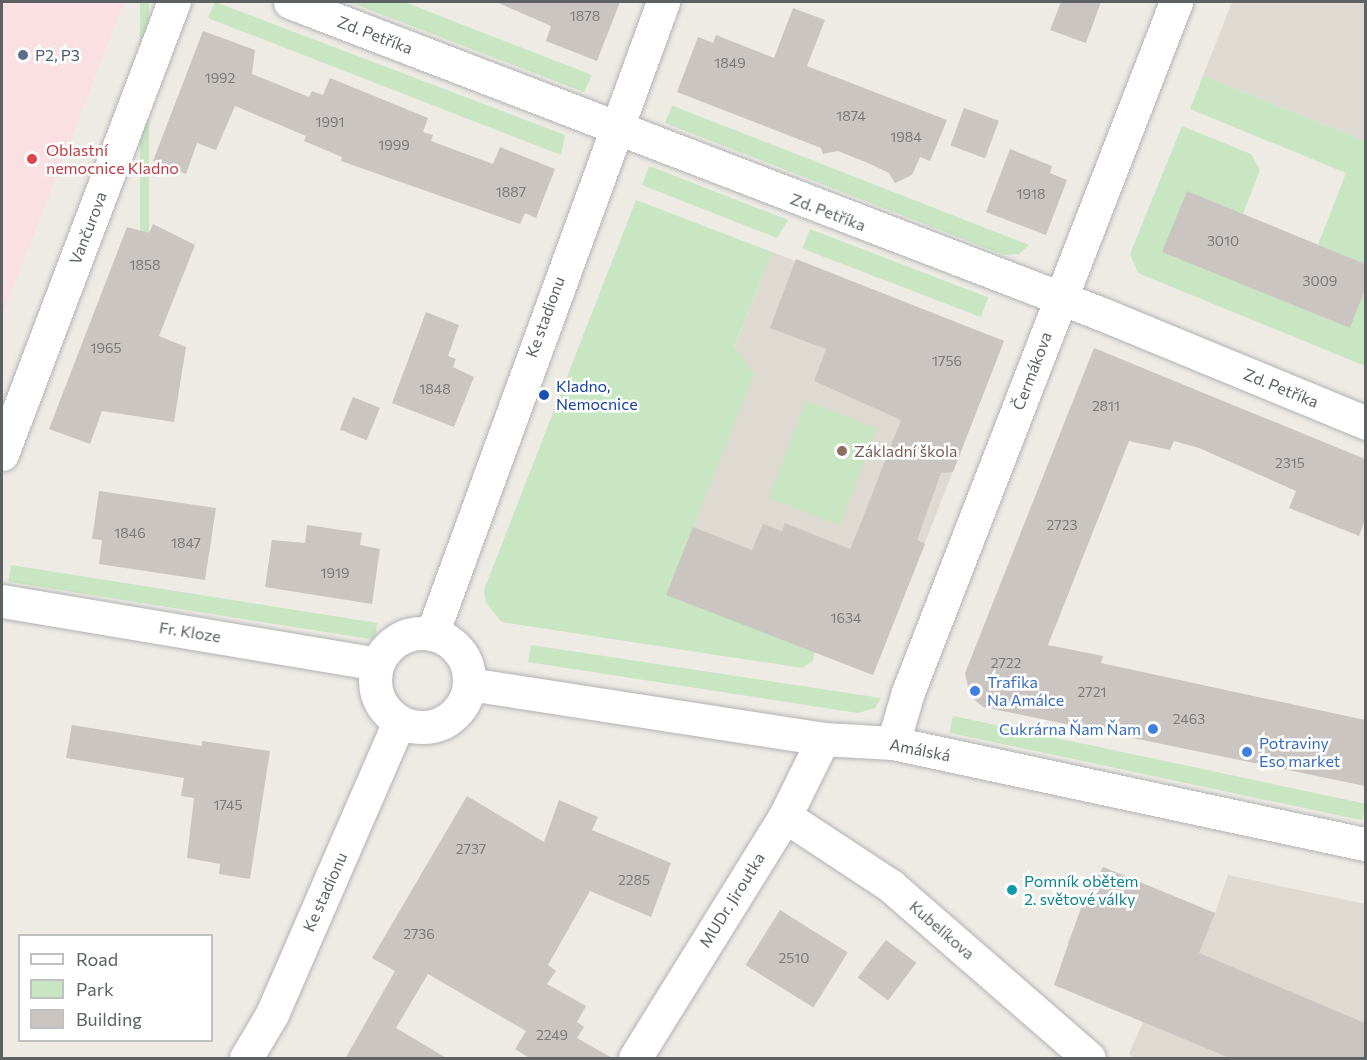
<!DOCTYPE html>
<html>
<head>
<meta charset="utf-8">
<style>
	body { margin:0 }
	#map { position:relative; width:1367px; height:1060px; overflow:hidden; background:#eeeae4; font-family:Commissioner,sans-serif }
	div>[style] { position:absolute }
	.education>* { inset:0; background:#dedad2 }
	.medical>* { inset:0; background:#fbe0e3 }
	.green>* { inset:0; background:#c7e6c1; transform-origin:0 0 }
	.building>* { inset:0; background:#cac5c1; transform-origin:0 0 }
	.roads { filter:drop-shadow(0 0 2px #afb3b6) drop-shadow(0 0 2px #afb3b6) }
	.street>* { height:33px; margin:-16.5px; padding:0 16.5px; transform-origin:16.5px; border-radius:16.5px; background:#fff }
	.street>.ring { margin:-16.5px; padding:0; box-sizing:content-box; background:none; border:33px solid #fff; border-radius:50% }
	.dots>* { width:16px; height:16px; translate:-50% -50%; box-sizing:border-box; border:3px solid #fff; border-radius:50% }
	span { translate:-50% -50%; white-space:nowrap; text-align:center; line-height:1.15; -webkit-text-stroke:5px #fff; paint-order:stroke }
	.number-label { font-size:14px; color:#787a7b }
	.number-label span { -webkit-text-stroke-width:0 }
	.street-label { font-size:16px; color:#5c6164 }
	.service-label { font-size:16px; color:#4e5e75 }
	.left { translate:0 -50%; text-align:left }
	.health-label { font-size:16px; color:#be3a42 }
	.transit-label { font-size:16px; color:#164399 }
	.education-label { font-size:16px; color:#785e54 }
	.shop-label { font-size:16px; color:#366cbe }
	.right { translate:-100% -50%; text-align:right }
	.culture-label { font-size:16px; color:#0d838f }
	.frame { position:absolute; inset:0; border:3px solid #5c6164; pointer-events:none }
	.legend { position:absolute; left:18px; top:934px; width:195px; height:108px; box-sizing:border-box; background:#fff; border:2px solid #bec0c1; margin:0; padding:8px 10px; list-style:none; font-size:18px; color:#5c6164 }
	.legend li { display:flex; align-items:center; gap:12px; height:30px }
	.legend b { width:30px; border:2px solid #bec0c1 }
</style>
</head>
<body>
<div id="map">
	<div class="education">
		<i style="clip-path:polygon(1232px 2px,1365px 2px,1365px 141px,1203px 76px)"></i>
		<i style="clip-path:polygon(772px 252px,1004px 341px,873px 675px,666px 595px,732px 428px,734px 348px)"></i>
		<i style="clip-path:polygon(1103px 867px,1215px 913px,1228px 875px,1365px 904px,1365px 1058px,1134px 1058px,1129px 1054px,1143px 1022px,1067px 943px)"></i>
	</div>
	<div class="medical">
		<i style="clip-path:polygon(2px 2px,124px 2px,2px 316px)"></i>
	</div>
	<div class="green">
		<i style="left:140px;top:2px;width:9px;height:380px"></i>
		<i style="clip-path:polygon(215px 2px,565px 135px,561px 155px,208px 18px)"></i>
		<i style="clip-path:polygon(349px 2px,404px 2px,592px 75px,584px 92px)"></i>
		<i style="clip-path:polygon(1203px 76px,1365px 141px,1365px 264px,1318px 245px,1346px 173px,1190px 109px)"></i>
		<i style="clip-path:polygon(672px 106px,673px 106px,1029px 245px,1019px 254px,1004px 255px,665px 123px)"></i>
		<i style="clip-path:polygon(1182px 126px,1251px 154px,1260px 170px,1243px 214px,1187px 191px,1163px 252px,1350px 328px,1365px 290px,1365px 366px,1138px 273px,1130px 254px)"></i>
		<i style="clip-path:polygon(649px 167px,652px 167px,788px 220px,777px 238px,642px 185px)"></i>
		<i style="clip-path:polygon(636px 200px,772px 252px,734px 347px,754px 374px,666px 595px,815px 651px,813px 661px,802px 668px,502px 622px,486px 603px,484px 590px)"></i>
		<i style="left:810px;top:229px;width:191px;height:21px;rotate:21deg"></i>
		<i style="left:806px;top:401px;width:76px;height:104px;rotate:21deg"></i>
		<i style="left:11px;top:565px;width:371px;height:17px;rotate:9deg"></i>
		<i style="clip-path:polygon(531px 645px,881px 698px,875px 708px,858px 713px,528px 662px)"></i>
		<i style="left:953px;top:716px;width:422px;height:17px;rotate:12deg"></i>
	</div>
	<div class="building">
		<i style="clip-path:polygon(496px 2px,620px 2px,597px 61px,546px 41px,551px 26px)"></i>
		<i style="clip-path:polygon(1061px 2px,1101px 2px,1086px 43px,1050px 30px)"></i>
		<i style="clip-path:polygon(793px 8px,825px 20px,807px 66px,947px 120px,930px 161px,920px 157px,912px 175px,895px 183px,889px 173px,868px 163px,838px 151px,823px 154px,821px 148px,677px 92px,698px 37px,713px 43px,716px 35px,774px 58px)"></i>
		<i style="clip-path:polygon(203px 31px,255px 50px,252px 74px,309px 97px,312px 91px,323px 95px,330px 78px,428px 118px,423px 132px,433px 135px,431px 141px,493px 164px,500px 147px,555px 169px,536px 218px,525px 213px,520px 224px,341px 161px,342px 157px,304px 141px,306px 136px,235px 106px,216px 150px,197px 143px,186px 174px,153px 161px)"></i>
		<i style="left:964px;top:108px;width:37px;height:40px;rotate:20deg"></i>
		<i style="clip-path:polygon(1010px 149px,1052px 166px,1050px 173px,1067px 180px,1046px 235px,986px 212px)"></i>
		<i style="clip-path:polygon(1187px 191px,1365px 264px,1365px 290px,1350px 328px,1162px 252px)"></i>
		<i style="clip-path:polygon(153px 224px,195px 245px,159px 336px,186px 347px,174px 422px,102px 411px,90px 444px,49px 429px,127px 227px,149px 233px)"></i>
		<i style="clip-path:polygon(796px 259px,1004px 341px,953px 472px,941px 473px,917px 540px,925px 544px,873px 675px,666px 595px,693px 527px,752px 550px,763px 524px,782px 531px,785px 523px,850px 549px,862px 520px,901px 420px,814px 381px,826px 349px,770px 328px)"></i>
		<i style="clip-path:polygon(426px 312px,459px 325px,448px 356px,456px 359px,453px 367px,474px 377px,454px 427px,392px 403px)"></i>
		<i style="clip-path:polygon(1094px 348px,1365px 459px,1365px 520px,1359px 536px,1289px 508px,1296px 491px,1199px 448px,1174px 441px,1170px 450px,1129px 441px,1048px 645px,1103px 656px,1101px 663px,1365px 720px,1365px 786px,983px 707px,970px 696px,965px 673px)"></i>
		<i style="left:353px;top:397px;width:29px;height:35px;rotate:22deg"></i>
		<i style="clip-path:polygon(99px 491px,216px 508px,205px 580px,99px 564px,102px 540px,92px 539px)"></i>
		<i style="clip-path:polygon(307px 525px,362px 533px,360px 545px,380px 549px,372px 604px,265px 587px,272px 540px,305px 543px)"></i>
		<i style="clip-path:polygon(72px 725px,202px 746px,202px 741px,270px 751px,250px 879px,219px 874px,220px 864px,187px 858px,194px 798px,181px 796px,184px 778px,66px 758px)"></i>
		<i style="clip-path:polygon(467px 796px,544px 842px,559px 800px,598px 817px,592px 830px,671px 863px,651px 917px,590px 891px,548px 965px,556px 971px,547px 984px,586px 1006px,577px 1022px,584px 1027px,577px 1038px,614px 1059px,531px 1059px,515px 1049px,526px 1031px,428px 974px,396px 1028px,448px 1059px,345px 1059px,395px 971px,372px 958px)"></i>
		<i style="clip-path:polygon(1103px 867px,1215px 913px,1199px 953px,1365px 1023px,1365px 1059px,1232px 1059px,1054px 985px,1082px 905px)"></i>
		<i style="left:780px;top:910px;width:80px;height:65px;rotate:32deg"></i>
		<i style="left:886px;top:940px;width:38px;height:47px;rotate:37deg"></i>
	</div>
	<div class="roads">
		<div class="street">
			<i style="left:290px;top:2px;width:870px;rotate:21.02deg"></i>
			<i style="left:1102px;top:314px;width:286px;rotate:22.4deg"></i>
			<i style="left:2px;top:454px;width:484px;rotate:-69.2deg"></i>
			<i style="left:2px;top:601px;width:380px;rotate:9.5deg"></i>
			<i class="ring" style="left:375px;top:633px;width:61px;height:61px"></i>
			<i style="left:432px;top:634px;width:673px;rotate:-69.92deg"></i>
			<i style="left:469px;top:684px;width:358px;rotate:8.8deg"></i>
			<i style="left:823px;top:739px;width:70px;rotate:3.3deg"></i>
			<i style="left:893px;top:743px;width:484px;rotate:12.1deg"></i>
			<i style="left:893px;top:743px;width:53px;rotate:-73.6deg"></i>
			<i style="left:908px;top:692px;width:740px;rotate:-68.77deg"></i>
			<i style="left:785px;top:816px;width:127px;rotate:33.4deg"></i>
			<i style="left:891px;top:886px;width:262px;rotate:41deg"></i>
			<i style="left:246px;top:1058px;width:51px;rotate:-59.4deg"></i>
			<i style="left:272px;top:1014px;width:318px;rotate:-66.5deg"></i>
			<i style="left:635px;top:1058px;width:285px;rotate:-58.2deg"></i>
			<i style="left:785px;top:816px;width:86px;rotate:-63.7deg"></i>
		</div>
	</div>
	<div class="dots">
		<i style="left:23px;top:55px;background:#5c6f8a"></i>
		<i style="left:32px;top:159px;background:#e0444e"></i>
		<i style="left:544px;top:395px;background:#1a4fb4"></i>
		<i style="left:842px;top:451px;background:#8d6e63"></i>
		<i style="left:975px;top:691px;background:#3f7fe0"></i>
		<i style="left:1153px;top:729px;background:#3f7fe0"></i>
		<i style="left:1247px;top:752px;background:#3f7fe0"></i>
		<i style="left:1012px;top:890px;background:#0f9aa8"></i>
	</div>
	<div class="number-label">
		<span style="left:585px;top:16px">1878</span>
		<span style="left:730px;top:63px">1849</span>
		<span style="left:220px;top:78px">1992</span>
		<span style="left:851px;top:116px">1874</span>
		<span style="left:330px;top:122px">1991</span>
		<span style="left:906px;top:137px">1984</span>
		<span style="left:394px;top:145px">1999</span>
		<span style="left:511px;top:192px">1887</span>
		<span style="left:1031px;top:194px">1918</span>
		<span style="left:1223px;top:241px">3010</span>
		<span style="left:145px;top:265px">1858</span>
		<span style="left:1320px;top:281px">3009</span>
		<span style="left:106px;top:348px">1965</span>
		<span style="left:947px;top:361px">1756</span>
		<span style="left:435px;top:389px">1848</span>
		<span style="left:1106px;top:406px">2811</span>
		<span style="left:1290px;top:463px">2315</span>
		<span style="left:1062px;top:525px">2723</span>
		<span style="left:130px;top:533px">1846</span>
		<span style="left:186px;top:543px">1847</span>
		<span style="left:335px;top:573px">1919</span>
		<span style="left:846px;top:618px">1634</span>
		<span style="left:1006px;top:663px">2722</span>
		<span style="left:1092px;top:692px">2721</span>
		<span style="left:1189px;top:719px">2463</span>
		<span style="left:228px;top:805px">1745</span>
		<span style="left:471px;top:849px">2737</span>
		<span style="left:634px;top:880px">2285</span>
		<span style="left:419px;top:934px">2736</span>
		<span style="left:794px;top:958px">2510</span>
		<span style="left:552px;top:1035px">2249</span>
	</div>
	<div class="street-label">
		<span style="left:375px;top:35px;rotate:21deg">Zd. Petříka</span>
		<span style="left:828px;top:212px;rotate:21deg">Zd. Petříka</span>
		<span style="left:88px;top:228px;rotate:-69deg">Vančurova</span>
		<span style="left:545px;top:317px;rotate:-70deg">Ke stadionu</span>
		<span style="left:1032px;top:371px;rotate:-69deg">Čermákova</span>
		<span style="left:1281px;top:388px;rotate:22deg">Zd. Petříka</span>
		<span style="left:190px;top:632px;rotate:9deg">Fr. Kloze</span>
		<span style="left:920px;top:750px;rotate:11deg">Amálská</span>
		<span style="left:325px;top:892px;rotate:-66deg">Ke stadionu</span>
		<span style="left:732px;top:900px;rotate:-58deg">MUDr. Jiroutka</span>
		<span style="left:942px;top:930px;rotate:41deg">Kubelíkova</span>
	</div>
	<div class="service-label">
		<span class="left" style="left:35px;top:55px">P2, P3</span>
	</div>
	<div class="health-label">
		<span class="left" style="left:46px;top:159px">Oblastní<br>nemocnice Kladno</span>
	</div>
	<div class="transit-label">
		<span class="left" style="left:556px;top:395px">Kladno,<br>Nemocnice</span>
	</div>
	<div class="education-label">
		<span class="left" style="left:854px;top:451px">Základní škola</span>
	</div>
	<div class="shop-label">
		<span class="left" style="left:987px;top:691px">Trafika<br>Na Amálce</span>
		<span class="right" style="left:1141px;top:729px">Cukrárna Ňam Ňam</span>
		<span class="left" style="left:1259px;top:752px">Potraviny<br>Eso market</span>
	</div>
	<div class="culture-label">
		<span class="left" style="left:1024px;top:890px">Pomník obětem<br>2. světové války</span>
	</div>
	<div class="frame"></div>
	<ul class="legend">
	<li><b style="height:8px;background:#fff"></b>Road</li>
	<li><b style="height:16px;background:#c7e6c1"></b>Park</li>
	<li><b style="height:16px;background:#cac5c1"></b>Building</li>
	</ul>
</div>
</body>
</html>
